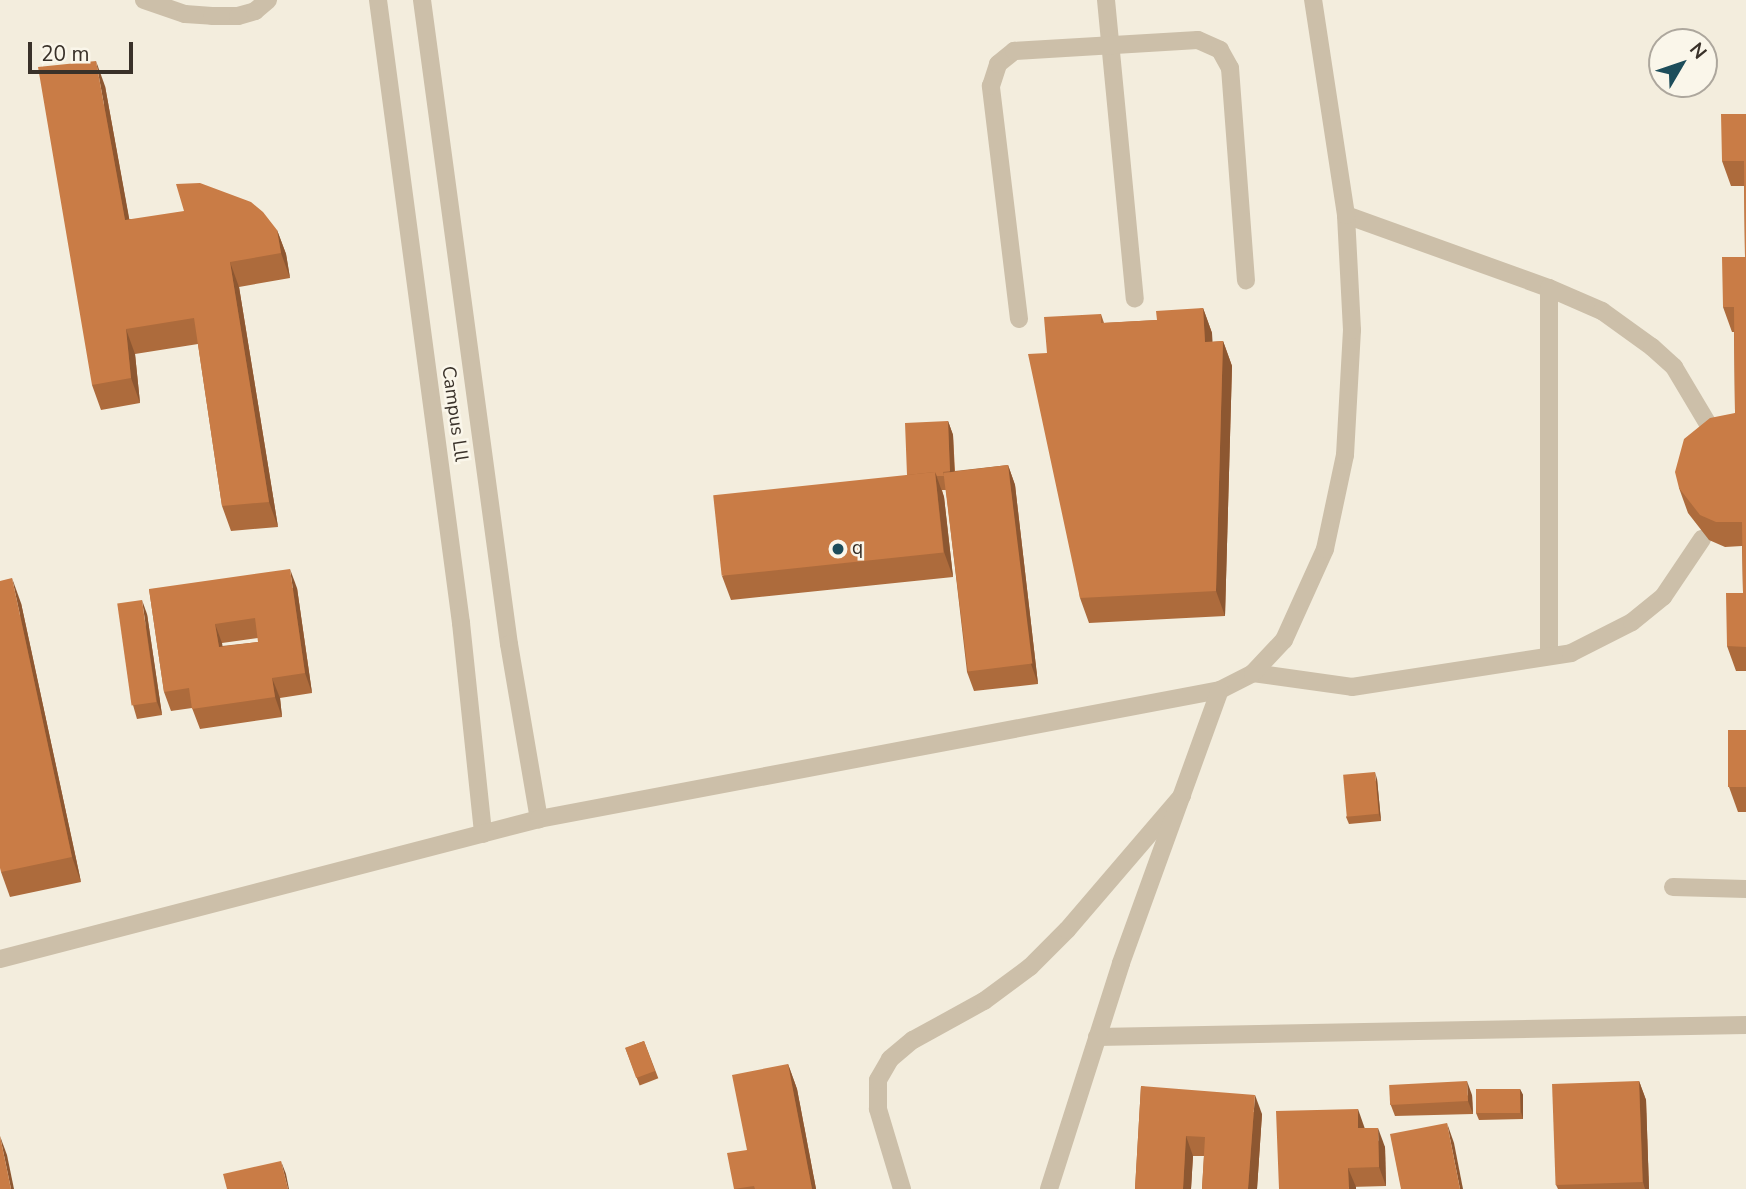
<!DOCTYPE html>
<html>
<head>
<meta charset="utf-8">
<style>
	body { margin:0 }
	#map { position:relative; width:1746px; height:1189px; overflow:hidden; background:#f3eddd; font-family:"Nunito Sans",sans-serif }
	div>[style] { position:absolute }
	.minor>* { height:18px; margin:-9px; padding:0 9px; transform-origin:9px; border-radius:9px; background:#ccbfa9 }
	.wall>* { inset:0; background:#ad6b3c; transform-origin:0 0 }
	.shaded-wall>* { inset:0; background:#8d5731 }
	.building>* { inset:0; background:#c97c46; transform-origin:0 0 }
	.dots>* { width:19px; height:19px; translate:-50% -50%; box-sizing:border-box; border:4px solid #faf6ea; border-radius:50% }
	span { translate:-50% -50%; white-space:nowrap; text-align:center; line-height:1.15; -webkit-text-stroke:5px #faf6ea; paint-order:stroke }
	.street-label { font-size:19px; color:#393129 }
	.poi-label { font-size:19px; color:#393129 }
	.left { translate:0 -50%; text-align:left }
	.north { position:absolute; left:1648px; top:28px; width:70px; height:70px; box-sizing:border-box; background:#faf6ea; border:2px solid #ada79d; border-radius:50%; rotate:51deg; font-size:19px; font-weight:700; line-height:28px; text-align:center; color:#393129 }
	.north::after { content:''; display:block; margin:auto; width:24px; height:32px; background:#1d4d5b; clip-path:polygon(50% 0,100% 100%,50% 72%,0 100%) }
	.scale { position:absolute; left:28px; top:42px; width:105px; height:32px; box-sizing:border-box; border:4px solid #393129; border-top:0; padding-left:9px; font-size:21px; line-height:24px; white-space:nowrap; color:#393129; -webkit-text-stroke:5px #faf6ea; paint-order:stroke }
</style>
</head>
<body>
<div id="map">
	<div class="minor">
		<i style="left:144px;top:0;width:43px;rotate:18.9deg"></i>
		<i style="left:185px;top:14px;width:27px;rotate:4deg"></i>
		<i style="left:212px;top:16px;width:26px"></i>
		<i style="left:238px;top:16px;width:18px;rotate:-16deg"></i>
		<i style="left:255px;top:11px;width:17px;rotate:-40deg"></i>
		<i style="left:378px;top:0;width:629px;rotate:82.41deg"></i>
		<i style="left:461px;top:623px;width:212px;rotate:84deg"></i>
		<i style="left:422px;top:0;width:650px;rotate:82.31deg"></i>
		<i style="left:509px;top:644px;width:178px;rotate:80.3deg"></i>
		<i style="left:1106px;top:0;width:300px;rotate:84.5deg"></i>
		<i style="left:1346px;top:215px;width:216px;rotate:19.8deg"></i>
		<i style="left:1549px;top:288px;width:58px;rotate:23.5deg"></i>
		<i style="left:1602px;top:311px;width:62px;rotate:35.8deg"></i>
		<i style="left:1652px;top:347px;width:30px;rotate:42deg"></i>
		<i style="left:1674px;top:367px;width:78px;rotate:59.2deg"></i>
		<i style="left:1019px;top:319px;width:235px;rotate:-96.9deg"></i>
		<i style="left:991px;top:86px;width:23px;rotate:-72deg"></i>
		<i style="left:998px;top:64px;width:21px;rotate:-39deg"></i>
		<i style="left:1014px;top:51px;width:184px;rotate:-3.4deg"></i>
		<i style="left:1198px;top:40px;width:24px;rotate:24deg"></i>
		<i style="left:1220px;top:50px;width:21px;rotate:61deg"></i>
		<i style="left:1230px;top:68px;width:213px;rotate:85.7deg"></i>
		<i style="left:1549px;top:656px;width:368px;rotate:-90deg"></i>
		<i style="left:1253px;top:673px;width:100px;rotate:8deg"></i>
		<i style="left:1352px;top:687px;width:222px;rotate:-8.8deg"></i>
		<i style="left:1571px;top:653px;width:68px;rotate:-26.9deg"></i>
		<i style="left:1632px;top:622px;width:40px;rotate:-39deg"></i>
		<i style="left:1663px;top:597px;width:70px;rotate:-56.1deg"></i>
		<i style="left:1673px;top:887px;width:73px;rotate:1.6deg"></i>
		<i style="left:0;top:959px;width:557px;rotate:-14.56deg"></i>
		<i style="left:539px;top:819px;width:693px;rotate:-10.73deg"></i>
		<i style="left:1220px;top:690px;width:37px;rotate:-27deg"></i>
		<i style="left:1253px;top:673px;width:45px;rotate:-46.8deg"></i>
		<i style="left:1284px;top:640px;width:100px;rotate:-65.7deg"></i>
		<i style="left:1325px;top:549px;width:96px;rotate:-78deg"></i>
		<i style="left:1345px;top:455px;width:125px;rotate:-86.8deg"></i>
		<i style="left:1352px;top:330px;width:115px;rotate:-93deg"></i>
		<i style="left:1346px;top:215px;width:218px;rotate:-98.7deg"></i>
		<i style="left:1097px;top:1037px;width:649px;rotate:-1.06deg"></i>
		<i style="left:902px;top:1189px;width:84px;rotate:-106.7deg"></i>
		<i style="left:878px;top:1109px;width:29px;rotate:-90deg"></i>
		<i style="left:878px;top:1080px;width:24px;rotate:-60deg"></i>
		<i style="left:890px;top:1059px;width:30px;rotate:-40deg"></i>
		<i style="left:913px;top:1040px;width:81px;rotate:-28.8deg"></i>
		<i style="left:984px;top:1001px;width:57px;rotate:-36.5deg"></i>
		<i style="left:1030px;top:967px;width:52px;rotate:-45deg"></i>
		<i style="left:1067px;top:930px;width:177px;rotate:-49.4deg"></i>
		<i style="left:1049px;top:1189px;width:237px;rotate:-72.3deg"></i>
		<i style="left:1121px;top:963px;width:290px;rotate:-70.1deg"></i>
	</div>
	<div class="wall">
		<i style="clip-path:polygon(105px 86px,129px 219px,277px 230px,286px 254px,290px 278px,239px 287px,278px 527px,231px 531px,222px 506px,198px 344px,135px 354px,140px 403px,101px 410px,92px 385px)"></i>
		<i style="clip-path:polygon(1746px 114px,1746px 671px,1736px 671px,1727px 646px,1743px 593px,1742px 546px,1725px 547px,1709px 540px,1688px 513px,1679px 488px,1735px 413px,1734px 332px,1732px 332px,1723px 307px,1745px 257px,1744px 186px,1731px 186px,1722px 161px)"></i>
		<i style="clip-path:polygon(1203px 308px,1212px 333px,1212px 342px,1223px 341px,1232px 366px,1225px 616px,1089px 623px,1080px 598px,1047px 353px,1101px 314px,1104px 323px,1157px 320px)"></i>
		<i style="clip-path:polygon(948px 421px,953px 435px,955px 471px,1008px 465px,1015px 485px,1038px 684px,974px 691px,967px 672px,946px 490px,942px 490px,944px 497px,953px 577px,731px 600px,722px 576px,907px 475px)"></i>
		<i style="clip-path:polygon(evenodd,297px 588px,312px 693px,280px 698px,282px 717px,200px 729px,192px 708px,171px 711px,164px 692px,149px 589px,297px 588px,258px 638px,258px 642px,222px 646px,222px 643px,258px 638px)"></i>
		<i style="clip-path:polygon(21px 603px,81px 882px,10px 897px,1px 872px)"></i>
		<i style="clip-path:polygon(147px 614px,162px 715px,137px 719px,133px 705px)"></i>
		<i style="clip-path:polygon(1746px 730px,1746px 812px,1738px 812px,1729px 787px)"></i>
		<i style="clip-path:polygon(1377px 779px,1381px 821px,1349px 824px,1346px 817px)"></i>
		<i style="left:644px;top:1041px;width:40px;height:20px;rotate:69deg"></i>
		<i style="clip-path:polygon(788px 1064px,797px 1089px,816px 1189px,734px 1189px,747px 1150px)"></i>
		<i style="clip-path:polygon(1639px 1081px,1646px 1100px,1649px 1189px,1558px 1189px,1556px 1185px)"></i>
		<i style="clip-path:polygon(1141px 1086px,1262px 1114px,1257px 1189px,1202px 1189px,1204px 1156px,1193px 1156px,1191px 1189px,1135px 1189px)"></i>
		<i style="clip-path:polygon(1520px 1089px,1523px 1095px,1523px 1119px,1479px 1120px,1476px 1113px)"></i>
		<i style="clip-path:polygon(1472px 1095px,1473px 1114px,1395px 1116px,1390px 1103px)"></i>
		<i style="clip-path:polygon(1365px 1128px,1385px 1147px,1386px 1186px,1279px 1189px)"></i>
	</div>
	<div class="shaded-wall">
		<i style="clip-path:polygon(96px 61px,105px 86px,134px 245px,125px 220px)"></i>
		<i style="clip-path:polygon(277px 230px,286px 254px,290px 278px,281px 253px)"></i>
		<i style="clip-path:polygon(230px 262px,239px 287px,278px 527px,269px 502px)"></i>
		<i style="clip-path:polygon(1203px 308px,1212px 333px,1214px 367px,1205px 342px)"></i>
		<i style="clip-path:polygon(126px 329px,135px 354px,140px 403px,131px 378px)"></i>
		<i style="clip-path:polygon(1223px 341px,1232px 366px,1225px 616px,1216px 591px)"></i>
		<i style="clip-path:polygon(948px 421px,953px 435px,955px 489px,950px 476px)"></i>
		<i style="clip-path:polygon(1008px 465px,1015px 485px,1038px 684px,1031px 664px)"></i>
		<i style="clip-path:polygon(935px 472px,944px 497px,953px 577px,944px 552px)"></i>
		<i style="clip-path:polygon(290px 569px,297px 588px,312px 693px,305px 673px)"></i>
		<i style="clip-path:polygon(12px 578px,21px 603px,81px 882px,72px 857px)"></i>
		<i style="clip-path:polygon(142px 600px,147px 614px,162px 715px,157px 702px)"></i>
		<i style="clip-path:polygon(215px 624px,222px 643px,226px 666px,219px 647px)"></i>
		<i style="clip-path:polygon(272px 678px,280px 698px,282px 717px,275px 697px)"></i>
		<i style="clip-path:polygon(1375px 772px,1377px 779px,1381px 821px,1379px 814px)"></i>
		<i style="clip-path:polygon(788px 1064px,797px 1089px,816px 1189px,812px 1189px)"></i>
		<i style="clip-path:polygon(1467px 1081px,1472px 1095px,1473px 1114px,1468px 1101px)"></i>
		<i style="clip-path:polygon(1639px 1081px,1646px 1100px,1649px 1189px,1645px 1189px,1643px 1182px)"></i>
		<i style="clip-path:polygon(1520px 1089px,1523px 1095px,1523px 1119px,1521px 1112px)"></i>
		<i style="clip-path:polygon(1255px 1095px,1262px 1114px,1257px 1189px,1248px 1189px)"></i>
		<i style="clip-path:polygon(1358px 1109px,1365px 1129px,1358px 1128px)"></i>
		<i style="clip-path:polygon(1447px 1123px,1454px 1143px,1463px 1189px,1460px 1189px)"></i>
		<i style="clip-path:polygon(1378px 1128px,1385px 1147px,1386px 1186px,1379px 1167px)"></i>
		<i style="clip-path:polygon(0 1136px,7px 1155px,14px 1189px,11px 1189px)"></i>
		<i style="clip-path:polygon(1186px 1136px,1193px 1156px,1191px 1189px,1183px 1189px)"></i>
		<i style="clip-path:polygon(281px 1161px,286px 1174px,289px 1189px,288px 1189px)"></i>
		<i style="clip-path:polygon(1348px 1168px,1356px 1187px,1356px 1189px,1349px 1189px)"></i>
	</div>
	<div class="building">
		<i style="clip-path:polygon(96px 61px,125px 220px,184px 211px,176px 184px,200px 183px,251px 202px,263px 212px,277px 230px,281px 253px,230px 262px,269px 502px,222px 506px,194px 318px,126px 329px,131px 378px,92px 385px,38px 67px)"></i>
		<i style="clip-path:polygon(1721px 114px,1746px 114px,1746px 647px,1727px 646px,1726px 593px,1743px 593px,1742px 522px,1716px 522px,1700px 515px,1679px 488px,1675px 472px,1684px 439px,1710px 418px,1735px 413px,1734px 307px,1723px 307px,1722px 257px,1745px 257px,1744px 161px,1722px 161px)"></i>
		<i style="clip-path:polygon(1203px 308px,1205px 342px,1223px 341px,1216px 591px,1080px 598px,1028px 354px,1047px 353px,1044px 317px,1101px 314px,1101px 323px,1157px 320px,1156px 311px)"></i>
		<i style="clip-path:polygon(948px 421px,950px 471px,943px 472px,944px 476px,937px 476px,935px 472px,907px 475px,905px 423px)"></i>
		<i style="left:1008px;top:465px;width:200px;height:65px;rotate:83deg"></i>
		<i style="left:935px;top:472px;width:81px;height:223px;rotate:84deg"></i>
		<i style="clip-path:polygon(evenodd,290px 569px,305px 673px,272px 678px,275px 697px,192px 709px,189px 688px,164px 692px,149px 589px,290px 569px,255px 618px,258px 642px,219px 647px,215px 624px,255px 618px)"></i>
		<i style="clip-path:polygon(12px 578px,72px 857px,1px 872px,0 868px,0 581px)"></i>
		<i style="left:142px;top:600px;width:103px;height:25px;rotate:82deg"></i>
		<i style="left:1728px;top:730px;width:18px;height:57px"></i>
		<i style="left:1375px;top:772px;width:42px;height:32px;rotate:85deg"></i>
		<i style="left:644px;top:1041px;width:32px;height:20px;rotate:70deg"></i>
		<i style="clip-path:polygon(788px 1064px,812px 1189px,755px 1189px,754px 1186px,734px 1189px,727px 1153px,747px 1150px,732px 1075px)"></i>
		<i style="left:1467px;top:1081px;width:20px;height:78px;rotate:87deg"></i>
		<i style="left:1639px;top:1081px;width:101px;height:87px;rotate:88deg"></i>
		<i style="clip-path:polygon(1141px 1086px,1255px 1095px,1248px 1189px,1202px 1189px,1205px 1137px,1186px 1136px,1183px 1189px,1135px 1189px)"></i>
		<i style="left:1476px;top:1089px;width:44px;height:24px"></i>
		<i style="clip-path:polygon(1358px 1109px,1358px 1128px,1378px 1128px,1379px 1167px,1348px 1168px,1349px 1189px,1279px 1189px,1276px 1111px)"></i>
		<i style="clip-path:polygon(1447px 1123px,1460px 1189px,1401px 1189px,1390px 1134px)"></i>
		<i style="clip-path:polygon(0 1136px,11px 1189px,0 1189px)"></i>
		<i style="clip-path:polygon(281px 1161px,288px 1189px,227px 1189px,223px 1174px)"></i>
	</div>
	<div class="dots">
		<i style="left:838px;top:549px;background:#1d4d5b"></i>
	</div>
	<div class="street-label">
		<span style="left:454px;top:414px;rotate:82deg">Campus Lll</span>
	</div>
	<div class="poi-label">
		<span class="left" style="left:852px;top:549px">q</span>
	</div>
	<div class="north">N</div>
	<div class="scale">20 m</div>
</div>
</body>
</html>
